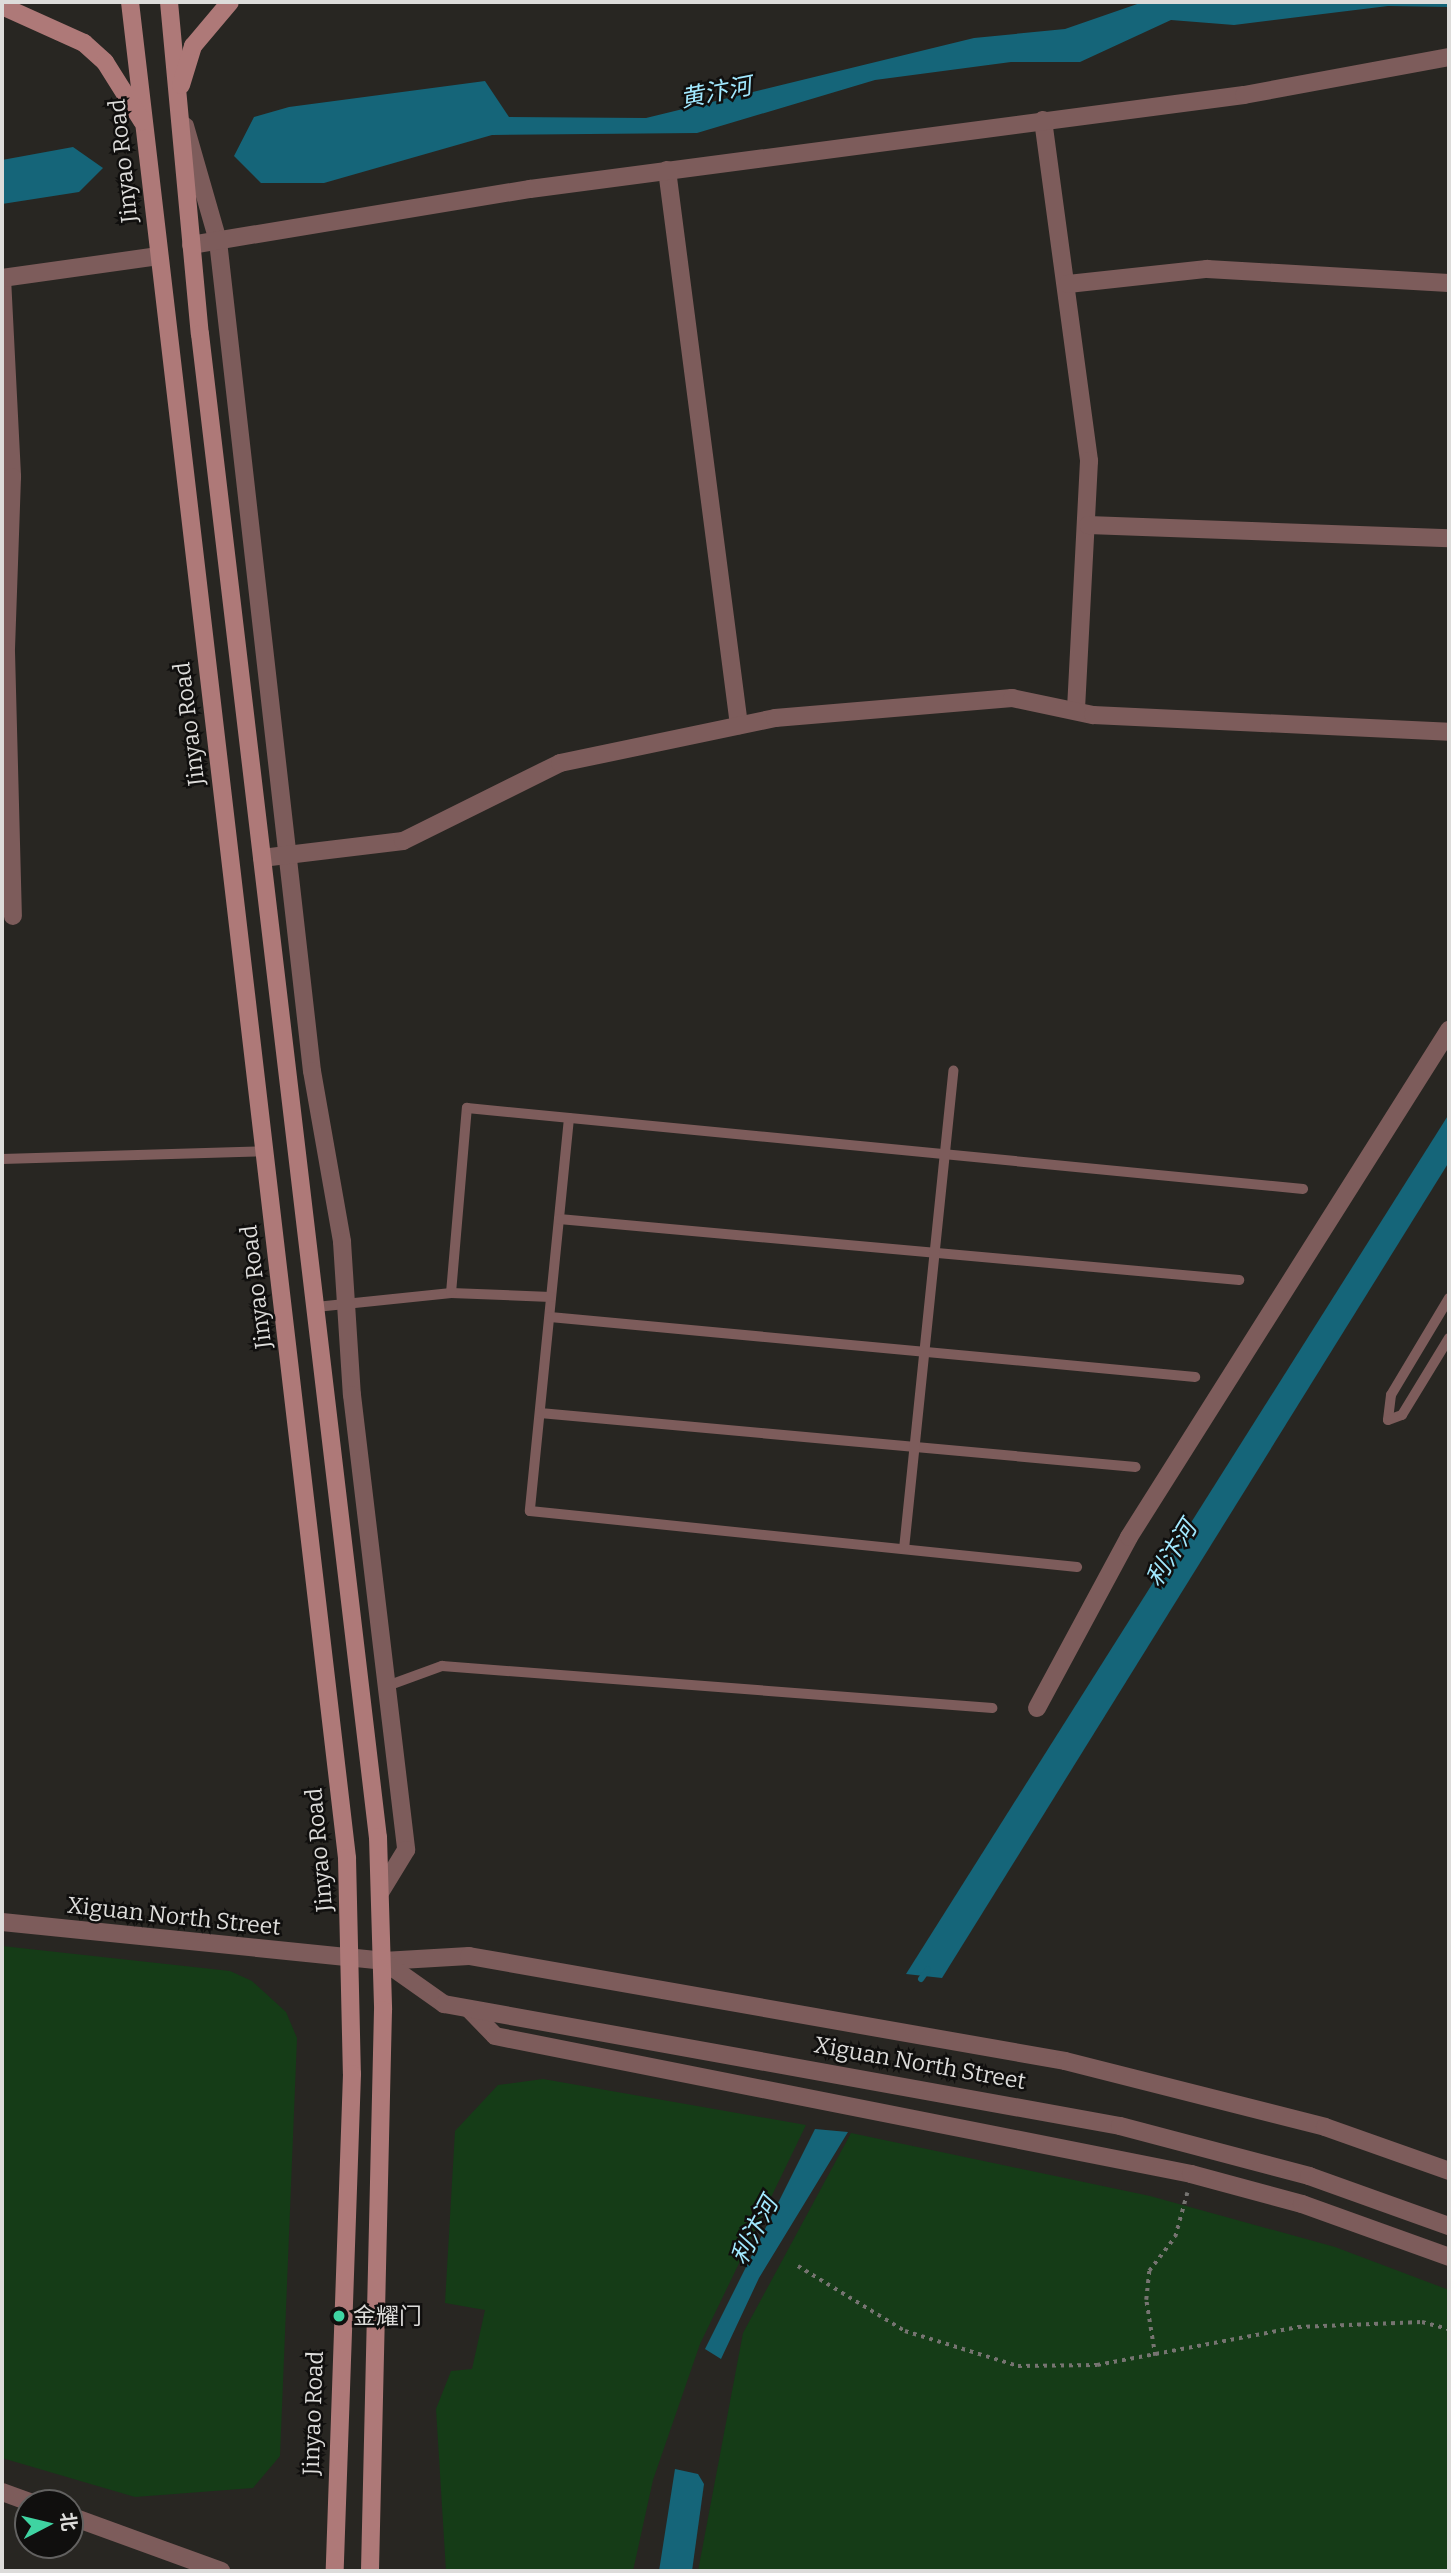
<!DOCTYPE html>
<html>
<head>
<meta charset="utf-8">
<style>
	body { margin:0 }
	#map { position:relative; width:1451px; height:2573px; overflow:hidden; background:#282622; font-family:Bitter,"Noto Sans SC",serif }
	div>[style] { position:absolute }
	.green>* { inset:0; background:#153c17 }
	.water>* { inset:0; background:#156579 }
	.stream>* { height:6px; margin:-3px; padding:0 3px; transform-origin:3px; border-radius:3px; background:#156579 }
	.path>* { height:3.5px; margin-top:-1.75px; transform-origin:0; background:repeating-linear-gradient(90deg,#767471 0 3.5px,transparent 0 8.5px) }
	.service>* { height:10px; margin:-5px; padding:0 5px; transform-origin:5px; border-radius:5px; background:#7d5c5b }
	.minor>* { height:18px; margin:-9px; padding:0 9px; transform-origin:9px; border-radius:9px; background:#7d5c5b }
	.tertiary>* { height:18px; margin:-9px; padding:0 9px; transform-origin:9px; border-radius:9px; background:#7d5c5b }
	.secondary>* { height:18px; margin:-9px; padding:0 9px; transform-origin:9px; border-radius:9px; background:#ae7978 }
	.dots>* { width:19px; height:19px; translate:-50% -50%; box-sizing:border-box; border:4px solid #100f0e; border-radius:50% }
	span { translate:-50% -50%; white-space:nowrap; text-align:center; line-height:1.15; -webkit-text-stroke:5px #100f0e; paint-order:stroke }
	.street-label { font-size:23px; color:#dddcda }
	.poi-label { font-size:23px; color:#dddcda }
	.left { translate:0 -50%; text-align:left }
	.water-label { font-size:24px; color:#a2e9ff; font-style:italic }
	.frame { position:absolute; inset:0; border:4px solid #dddcda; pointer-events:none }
	.north { position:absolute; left:14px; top:2489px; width:70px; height:70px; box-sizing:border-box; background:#100f0e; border:2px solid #626160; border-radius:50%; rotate:83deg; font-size:19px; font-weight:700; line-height:28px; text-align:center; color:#dddcda }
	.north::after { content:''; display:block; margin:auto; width:24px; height:32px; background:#3fd4a2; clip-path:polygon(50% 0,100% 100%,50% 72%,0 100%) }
</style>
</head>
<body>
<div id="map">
	<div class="green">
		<i style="clip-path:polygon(2px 1946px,230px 1971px,252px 1981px,286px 2012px,297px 2038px,280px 2456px,253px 2488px,135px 2497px,2px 2458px)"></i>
		<i style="clip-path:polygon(543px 2079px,806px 2125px,700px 2344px,653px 2480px,633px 2571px,446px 2571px,436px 2409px,451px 2371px,472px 2369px,485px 2310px,445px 2303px,455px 2131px,498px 2085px)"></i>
		<i style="clip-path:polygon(851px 2133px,1150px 2196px,1335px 2247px,1449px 2290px,1449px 2571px,698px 2571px,743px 2333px)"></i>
	</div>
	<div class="water">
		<i style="clip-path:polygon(1143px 2px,1449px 2px,1449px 7px,1388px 6px,1234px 25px,1171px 20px,1080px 62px,1011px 62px,875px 80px,697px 133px,492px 135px,324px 183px,261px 183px,234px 156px,254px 117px,289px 107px,485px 81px,509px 117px,646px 118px,974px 38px,1065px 29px)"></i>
		<i style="clip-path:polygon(73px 147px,103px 168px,79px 192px,2px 204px,2px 160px)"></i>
		<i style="clip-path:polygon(1449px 1114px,1449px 1162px,942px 1978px,906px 1974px)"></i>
		<i style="clip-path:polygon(815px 2129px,848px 2132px,759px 2278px,721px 2359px,705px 2349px)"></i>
		<i style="clip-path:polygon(675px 2469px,698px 2474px,704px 2484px,692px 2571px,659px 2571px)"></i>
	</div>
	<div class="stream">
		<i style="left:921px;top:1979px;width:12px;rotate:-55deg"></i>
	</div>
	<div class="path">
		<i style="left:798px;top:2266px;width:125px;rotate:31.3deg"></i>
		<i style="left:905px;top:2331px;width:118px;rotate:17.2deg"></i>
		<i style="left:1018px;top:2366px;width:79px;rotate:-0.7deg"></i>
		<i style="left:1097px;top:2365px;width:205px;rotate:-10.7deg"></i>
		<i style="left:1298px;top:2327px;width:124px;rotate:-2.3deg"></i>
		<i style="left:1422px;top:2322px;width:28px;rotate:15deg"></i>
		<i style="left:1155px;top:2356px;width:57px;rotate:-99.1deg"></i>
		<i style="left:1146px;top:2300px;width:29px;rotate:-84deg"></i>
		<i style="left:1149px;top:2271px;width:43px;rotate:-52.6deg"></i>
		<i style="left:1175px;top:2237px;width:46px;rotate:-74.7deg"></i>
	</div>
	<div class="service">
		<i style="left:569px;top:1118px;width:395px;rotate:95.7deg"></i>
		<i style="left:530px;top:1511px;width:550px;rotate:5.85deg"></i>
		<i style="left:2px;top:1159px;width:262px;rotate:-1.7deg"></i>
		<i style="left:559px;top:1219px;width:683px;rotate:5.13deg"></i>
		<i style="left:451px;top:1293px;width:100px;rotate:2.3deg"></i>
		<i style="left:1449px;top:1298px;width:113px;rotate:120.9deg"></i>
		<i style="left:1391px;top:1395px;width:25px;rotate:97deg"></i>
		<i style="left:1388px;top:1420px;width:15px;rotate:-20deg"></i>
		<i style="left:1402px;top:1415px;width:90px;rotate:-58.6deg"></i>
		<i style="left:316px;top:1307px;width:136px;rotate:-5.9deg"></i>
		<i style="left:451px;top:1293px;width:186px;rotate:-85.1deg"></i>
		<i style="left:467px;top:1108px;width:840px;rotate:5.53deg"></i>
		<i style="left:550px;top:1317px;width:648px;rotate:5.31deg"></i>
		<i style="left:540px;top:1413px;width:598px;rotate:5.18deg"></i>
		<i style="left:904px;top:1549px;width:481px;rotate:-84.1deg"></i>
		<i style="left:387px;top:1686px;width:59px;rotate:-20deg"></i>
		<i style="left:442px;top:1666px;width:552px;rotate:4.37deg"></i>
	</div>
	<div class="minor">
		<i style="left:1043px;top:120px;width:344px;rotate:82.3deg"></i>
		<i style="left:1089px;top:461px;width:250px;rotate:93deg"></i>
		<i style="left:185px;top:126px;width:120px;rotate:74deg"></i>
		<i style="left:218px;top:241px;width:835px;rotate:83.54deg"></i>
		<i style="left:312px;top:1071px;width:174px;rotate:80deg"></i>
		<i style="left:342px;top:1242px;width:153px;rotate:86.3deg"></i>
		<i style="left:352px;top:1395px;width:458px;rotate:83.2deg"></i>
		<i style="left:406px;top:1850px;width:48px;rotate:121.4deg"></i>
		<i style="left:667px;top:170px;width:560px;rotate:82.61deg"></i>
		<i style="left:191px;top:245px;width:344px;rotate:-9.4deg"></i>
		<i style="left:530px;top:189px;width:720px;rotate:-7.5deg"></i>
		<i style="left:1244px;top:95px;width:208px;rotate:-10.5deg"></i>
		<i style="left:2px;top:278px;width:199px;rotate:87.1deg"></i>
		<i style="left:12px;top:477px;width:175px;rotate:92deg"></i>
		<i style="left:6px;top:652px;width:264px;rotate:88.5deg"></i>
		<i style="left:2px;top:278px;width:158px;rotate:-8deg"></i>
		<i style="left:1068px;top:284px;width:140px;rotate:-6.2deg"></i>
		<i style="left:1207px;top:269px;width:242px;rotate:3.3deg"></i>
		<i style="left:1088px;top:525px;width:361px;rotate:2.1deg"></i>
		<i style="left:262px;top:858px;width:142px;rotate:-6.9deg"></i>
		<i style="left:403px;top:841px;width:175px;rotate:-26.4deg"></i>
		<i style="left:560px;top:763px;width:220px;rotate:-11.8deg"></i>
		<i style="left:775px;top:718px;width:238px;rotate:-4.8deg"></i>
		<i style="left:1012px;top:698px;width:83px;rotate:11.9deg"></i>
		<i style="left:1093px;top:715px;width:356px;rotate:2.7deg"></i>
		<i style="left:1037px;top:1708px;width:194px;rotate:-61.7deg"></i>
		<i style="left:1129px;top:1537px;width:600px;rotate:-57.74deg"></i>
		<i style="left:469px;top:2009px;width:37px;rotate:46deg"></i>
		<i style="left:495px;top:2036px;width:710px;rotate:11.21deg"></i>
		<i style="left:1191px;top:2174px;width:115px;rotate:15.1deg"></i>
		<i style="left:1302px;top:2204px;width:156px;rotate:19.8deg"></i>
	</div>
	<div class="tertiary">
		<i style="left:2px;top:1922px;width:383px;rotate:5.8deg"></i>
		<i style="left:383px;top:1961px;width:86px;rotate:-3.3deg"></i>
		<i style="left:469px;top:1956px;width:605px;rotate:9.99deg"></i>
		<i style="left:1065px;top:2061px;width:268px;rotate:14.2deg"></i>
		<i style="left:1325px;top:2127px;width:132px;rotate:19.5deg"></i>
		<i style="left:383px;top:1961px;width:75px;rotate:35.2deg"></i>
		<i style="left:444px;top:2004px;width:687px;rotate:10.23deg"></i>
		<i style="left:1120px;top:2126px;width:196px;rotate:14.8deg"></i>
		<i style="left:1309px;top:2176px;width:149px;rotate:19.7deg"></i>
		<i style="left:2px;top:2492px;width:33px;rotate:20deg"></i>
		<i style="left:70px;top:2516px;width:161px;rotate:20deg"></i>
	</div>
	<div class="secondary">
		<i style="left:130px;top:2px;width:1869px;rotate:83.33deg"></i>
		<i style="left:347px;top:1858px;width:216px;rotate:88.7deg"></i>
		<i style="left:352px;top:2074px;width:497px;rotate:92deg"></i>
		<i style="left:169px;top:2px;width:333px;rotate:84.7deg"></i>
		<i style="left:200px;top:334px;width:1514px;rotate:83.25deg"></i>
		<i style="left:378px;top:1837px;width:173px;rotate:88.3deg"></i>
		<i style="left:383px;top:2010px;width:561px;rotate:91.33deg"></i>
		<i style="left:2px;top:6px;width:90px;rotate:24.3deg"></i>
		<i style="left:84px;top:43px;width:28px;rotate:42deg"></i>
		<i style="left:105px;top:62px;width:70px;rotate:57.9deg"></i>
		<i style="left:181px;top:85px;width:41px;rotate:-72.9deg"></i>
		<i style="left:193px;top:46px;width:57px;rotate:-49.9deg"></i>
	</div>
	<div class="dots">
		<i style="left:339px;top:2316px;background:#3fd4a2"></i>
	</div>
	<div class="street-label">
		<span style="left:123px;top:161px;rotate:-96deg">Jinyao Road</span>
		<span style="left:189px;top:724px;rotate:-97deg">Jinyao Road</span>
		<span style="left:256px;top:1287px;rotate:-97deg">Jinyao Road</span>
		<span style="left:319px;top:1850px;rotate:-95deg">Jinyao Road</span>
		<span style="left:174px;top:1916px;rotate:6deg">Xiguan North Street</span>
		<span style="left:920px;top:2063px;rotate:10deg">Xiguan North Street</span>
		<span style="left:313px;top:2413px;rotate:-88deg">Jinyao Road</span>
	</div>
	<div class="poi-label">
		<span class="left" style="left:353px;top:2316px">金耀门</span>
	</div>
	<div class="water-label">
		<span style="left:716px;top:93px;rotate:-11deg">黄汴河</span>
		<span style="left:1172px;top:1554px;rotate:-58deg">利汴河</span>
		<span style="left:755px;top:2231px;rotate:-62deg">利汴河</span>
	</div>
	<div class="frame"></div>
	<div class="north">北</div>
</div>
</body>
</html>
